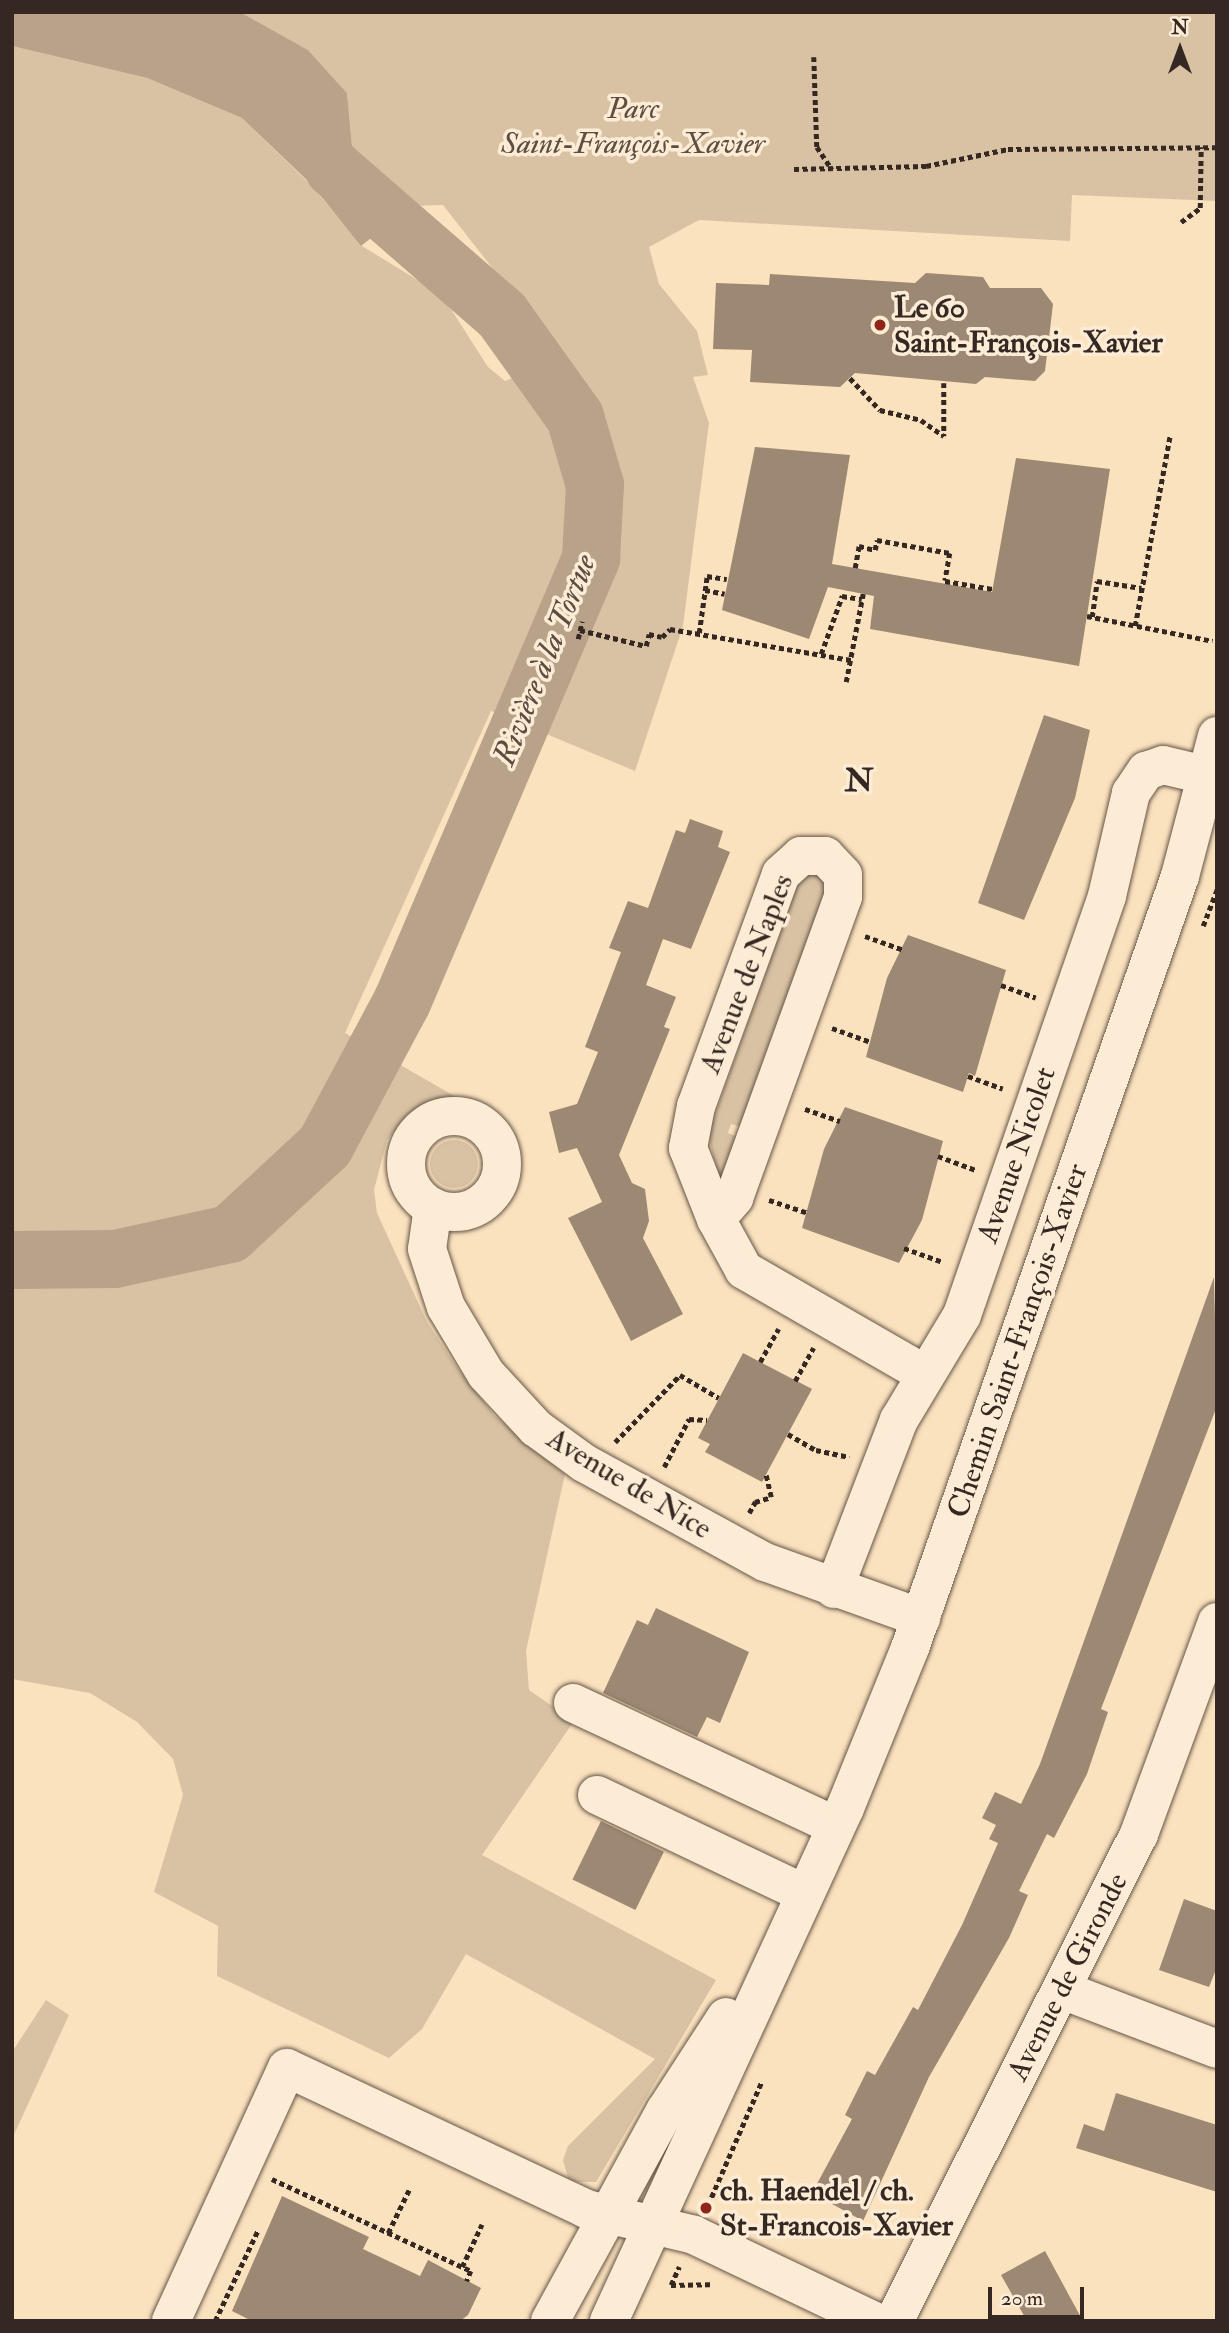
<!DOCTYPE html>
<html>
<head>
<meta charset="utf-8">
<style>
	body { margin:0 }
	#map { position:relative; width:1229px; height:2333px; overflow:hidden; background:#fbe2be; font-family:"IM FELL Double Pica",serif }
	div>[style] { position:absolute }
	.green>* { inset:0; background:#d9c2a3 }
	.round { border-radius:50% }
	.water>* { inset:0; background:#b8a289 }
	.river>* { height:58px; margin:-29px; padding:0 29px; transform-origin:29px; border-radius:29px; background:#b8a289 }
	.building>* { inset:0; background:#9c8873; transform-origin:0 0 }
	.path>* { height:4.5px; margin-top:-2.25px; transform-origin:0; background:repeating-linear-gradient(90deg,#352722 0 5px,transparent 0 8.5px) }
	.roads { filter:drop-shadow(0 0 2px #665649) drop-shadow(0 0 2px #665649) }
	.minor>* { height:38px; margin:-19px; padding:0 19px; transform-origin:19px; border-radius:19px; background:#fcecd5 }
	.minor>.ring { margin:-19px; padding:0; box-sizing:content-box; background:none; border:38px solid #fcecd5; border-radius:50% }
	.dots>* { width:19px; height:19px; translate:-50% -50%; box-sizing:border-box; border:4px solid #fcecd5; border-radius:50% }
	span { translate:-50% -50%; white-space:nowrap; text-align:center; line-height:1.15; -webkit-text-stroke:7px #fcecd5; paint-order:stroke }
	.park-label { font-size:30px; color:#5e4e42; font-style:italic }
	.poi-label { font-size:30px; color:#352722; font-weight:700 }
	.left { translate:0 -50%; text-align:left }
	.street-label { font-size:30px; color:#352722 }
	.water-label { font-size:32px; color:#5c4c41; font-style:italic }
	.neighbourhood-label { font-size:32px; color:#352722; font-weight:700 }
	.frame { position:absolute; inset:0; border:14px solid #352722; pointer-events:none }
	.north { position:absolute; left:1145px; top:14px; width:70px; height:70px; -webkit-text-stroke:5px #fcecd5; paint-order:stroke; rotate:0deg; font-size:19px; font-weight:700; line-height:28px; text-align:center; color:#352722 }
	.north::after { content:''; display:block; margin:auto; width:24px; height:32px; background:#352722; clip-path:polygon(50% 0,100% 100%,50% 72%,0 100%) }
	.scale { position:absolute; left:988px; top:2287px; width:96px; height:32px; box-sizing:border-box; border:4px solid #352722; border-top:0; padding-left:9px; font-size:21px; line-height:24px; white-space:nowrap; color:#352722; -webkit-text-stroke:5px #fcecd5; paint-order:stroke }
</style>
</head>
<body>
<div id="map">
	<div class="green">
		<i style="clip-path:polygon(240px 12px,1217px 12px,1217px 201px,1072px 195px,1070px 241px,699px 220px,649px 247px,659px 284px,697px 331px,708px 375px,693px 377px,709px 423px,683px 626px,635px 771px,491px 711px,345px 1033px,456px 1097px,408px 1114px,387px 1140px,374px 1190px,377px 1213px,427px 1322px,456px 1366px,494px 1415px,565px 1474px,526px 1651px,529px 1690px,574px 1721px,482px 1855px,716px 1980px,596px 2182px,569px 2182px,563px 2160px,568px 2146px,655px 2059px,466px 1954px,422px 2029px,389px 2058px,217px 1976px,218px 1926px,154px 1892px,183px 1795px,173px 1759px,137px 1722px,90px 1693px,12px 1679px,12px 46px,147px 78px,242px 118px,313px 187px,362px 246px,442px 295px,488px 367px,505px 381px,562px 357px,443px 205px,411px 206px,352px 146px,347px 93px,308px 50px)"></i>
		<i style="clip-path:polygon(820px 874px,829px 886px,741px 1127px,731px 1124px,728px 1133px,738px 1137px,720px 1182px,708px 1134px,798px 883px,803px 875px)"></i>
		<i class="round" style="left:430px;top:1140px;width:48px;height:48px"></i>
		<i style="clip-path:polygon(46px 2000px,69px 2015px,12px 2139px,12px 2052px)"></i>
	</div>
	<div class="water">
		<i style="clip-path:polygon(12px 12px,240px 12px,308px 50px,347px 93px,352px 146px,411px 206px,361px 246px,313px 186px,242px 118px,147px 78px,12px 46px)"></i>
	</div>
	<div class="river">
		<i style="left:12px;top:1260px;width:103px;rotate:-0.6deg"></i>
		<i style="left:115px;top:1259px;width:118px;rotate:-12.3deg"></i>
		<i style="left:230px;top:1234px;width:129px;rotate:-42.8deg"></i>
		<i style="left:325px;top:1146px;width:163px;rotate:-61.9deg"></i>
		<i style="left:402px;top:1002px;width:483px;rotate:-66.9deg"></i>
		<i style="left:591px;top:558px;width:73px;rotate:-86.9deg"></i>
		<i style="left:595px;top:485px;width:71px;rotate:-106.4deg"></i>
		<i style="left:575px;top:417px;width:125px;rotate:-125.6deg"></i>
		<i style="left:502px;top:315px;width:223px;rotate:-139deg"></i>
	</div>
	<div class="building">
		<i style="clip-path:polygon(926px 273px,983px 277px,990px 288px,1041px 288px,1053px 304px,1045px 371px,1035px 381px,985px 377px,976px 384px,855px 373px,840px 387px,750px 382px,752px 350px,713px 349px,716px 283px,769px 285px,770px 274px,915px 283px)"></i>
		<i style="clip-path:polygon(755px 447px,850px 455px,832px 564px,992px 592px,1016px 458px,1110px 469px,1079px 666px,870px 629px,874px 596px,828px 587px,809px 639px,722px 610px)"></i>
		<i style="clip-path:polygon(1044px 715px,1090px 730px,1075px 798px,1024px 920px,978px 903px)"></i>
		<i style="clip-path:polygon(690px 819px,723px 831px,718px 847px,730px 852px,691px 949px,663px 939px,646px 985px,676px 997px,664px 1027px,670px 1029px,619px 1155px,632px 1183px,645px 1189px,649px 1221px,643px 1238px,683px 1314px,631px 1341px,568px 1218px,602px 1202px,577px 1148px,559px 1153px,549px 1112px,577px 1104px,598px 1052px,585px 1047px,621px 952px,609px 948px,628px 901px,648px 908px,676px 830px,685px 833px)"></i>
		<i style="clip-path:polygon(908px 935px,1006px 970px,975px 1076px,969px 1073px,963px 1092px,866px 1057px,887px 978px)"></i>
		<i style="clip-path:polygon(845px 1107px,943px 1141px,922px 1220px,899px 1263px,802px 1228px,824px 1149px)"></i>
		<i style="clip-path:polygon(1214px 1277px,1217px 1406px,1101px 1709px,1108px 1712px,1087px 1774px,1054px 1838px,1047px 1834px,1019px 1891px,1028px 1895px,1009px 1938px,929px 2077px,863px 2221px,812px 2193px,852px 2119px,845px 2115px,867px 2071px,875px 2075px,913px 2007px,918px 2010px,962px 1925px,998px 1843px,989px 1839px,996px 1825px,982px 1818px,995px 1792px,1021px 1804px,1040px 1764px)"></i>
		<i style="clip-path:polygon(743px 1353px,812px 1389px,762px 1482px,705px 1452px,710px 1444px,698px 1438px)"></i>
		<i style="clip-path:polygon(656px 1608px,749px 1652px,720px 1723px,707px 1717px,697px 1737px,603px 1693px,637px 1620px,648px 1625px)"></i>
		<i style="left:601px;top:1821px;width:70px;height:65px;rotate:26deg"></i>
		<i style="clip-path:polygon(1184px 1899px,1217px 1911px,1217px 1967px,1209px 1987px,1159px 1970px)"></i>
		<i style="clip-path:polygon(1116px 2093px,1217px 2125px,1217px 2192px,1076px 2148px,1084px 2124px,1104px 2131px)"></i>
		<i style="clip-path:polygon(282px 2196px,369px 2237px,363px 2249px,420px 2276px,428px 2260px,481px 2288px,468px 2315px,460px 2321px,252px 2321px,232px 2311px)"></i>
		<i style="clip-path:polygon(1045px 2251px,1071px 2299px,1083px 2321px,1027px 2321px,1001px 2275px)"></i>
	</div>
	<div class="path">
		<i style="left:814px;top:57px;width:90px;rotate:88.1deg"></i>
		<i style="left:817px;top:147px;width:27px;rotate:56deg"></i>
		<i style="left:794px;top:169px;width:132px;rotate:-1.3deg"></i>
		<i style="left:926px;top:166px;width:84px;rotate:-11.7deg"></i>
		<i style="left:1008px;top:149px;width:209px;rotate:-0.5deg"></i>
		<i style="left:1181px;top:222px;width:24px;rotate:-36deg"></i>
		<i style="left:1200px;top:208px;width:61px;rotate:-89.1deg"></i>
		<i style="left:850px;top:378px;width:44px;rotate:46.8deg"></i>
		<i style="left:880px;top:410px;width:42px;rotate:13.7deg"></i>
		<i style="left:921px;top:420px;width:28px;rotate:35deg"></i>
		<i style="left:944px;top:383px;width:53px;rotate:90deg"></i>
		<i style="left:855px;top:568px;width:22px;rotate:-80deg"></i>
		<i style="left:859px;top:546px;width:16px;rotate:14deg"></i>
		<i style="left:875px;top:550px;width:10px;rotate:-79deg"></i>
		<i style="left:877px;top:540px;width:74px;rotate:10.1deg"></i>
		<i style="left:950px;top:553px;width:28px;rotate:100deg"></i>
		<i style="left:945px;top:581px;width:48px;rotate:9.7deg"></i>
		<i style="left:705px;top:590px;width:20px;rotate:11deg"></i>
		<i style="left:1087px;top:616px;width:128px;rotate:11.2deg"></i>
		<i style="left:1092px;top:617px;width:36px;rotate:-82deg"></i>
		<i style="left:1097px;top:581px;width:45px;rotate:9deg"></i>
		<i style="left:1135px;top:626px;width:194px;rotate:-79.6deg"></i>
		<i style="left:580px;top:630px;width:68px;rotate:13.6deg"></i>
		<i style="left:646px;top:646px;width:12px;rotate:-76deg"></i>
		<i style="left:649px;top:634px;width:13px;rotate:13deg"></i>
		<i style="left:662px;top:637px;width:11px;rotate:-45deg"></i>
		<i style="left:670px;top:629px;width:185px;rotate:9.7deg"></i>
		<i style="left:699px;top:633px;width:58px;rotate:-82deg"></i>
		<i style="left:707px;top:576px;width:20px;rotate:9deg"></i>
		<i style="left:578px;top:639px;width:18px;rotate:-77deg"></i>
		<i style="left:821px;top:654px;width:62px;rotate:-70.1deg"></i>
		<i style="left:842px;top:596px;width:20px;rotate:9deg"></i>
		<i style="left:846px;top:682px;width:90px;rotate:-79.1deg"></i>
		<i style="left:1203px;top:926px;width:40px;rotate:-69deg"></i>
		<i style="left:865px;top:936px;width:41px;rotate:19.7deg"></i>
		<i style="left:1001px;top:985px;width:37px;rotate:20deg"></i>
		<i style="left:832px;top:1028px;width:41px;rotate:19.7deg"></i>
		<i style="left:968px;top:1076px;width:37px;rotate:20deg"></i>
		<i style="left:805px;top:1109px;width:37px;rotate:19deg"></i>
		<i style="left:938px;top:1156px;width:40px;rotate:20.2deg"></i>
		<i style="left:769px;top:1200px;width:41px;rotate:18.4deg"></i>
		<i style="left:904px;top:1248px;width:41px;rotate:19.7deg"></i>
		<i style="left:760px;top:1362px;width:38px;rotate:-61deg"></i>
		<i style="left:795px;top:1381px;width:38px;rotate:-61deg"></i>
		<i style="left:788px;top:1434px;width:32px;rotate:30deg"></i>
		<i style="left:816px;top:1450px;width:34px;rotate:12deg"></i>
		<i style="left:615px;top:1442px;width:93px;rotate:-45.9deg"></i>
		<i style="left:680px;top:1375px;width:45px;rotate:30.5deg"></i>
		<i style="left:664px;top:1467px;width:54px;rotate:-62.5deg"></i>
		<i style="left:689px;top:1419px;width:18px;rotate:3deg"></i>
		<i style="left:749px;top:1513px;width:13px;rotate:-61deg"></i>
		<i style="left:755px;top:1502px;width:17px;rotate:-17deg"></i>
		<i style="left:771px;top:1497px;width:23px;rotate:-103deg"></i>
		<i style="left:272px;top:2179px;width:219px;rotate:24.8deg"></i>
		<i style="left:471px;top:2271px;width:11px;rotate:112deg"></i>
		<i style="left:708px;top:2205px;width:135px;rotate:-66.5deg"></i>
		<i style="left:388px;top:2233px;width:48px;rotate:-64deg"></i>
		<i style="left:462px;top:2267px;width:47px;rotate:-65.1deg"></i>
		<i style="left:671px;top:2285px;width:20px;rotate:-66deg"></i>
		<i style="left:671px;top:2285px;width:39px;rotate:-1deg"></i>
		<i style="left:215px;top:2321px;width:101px;rotate:-64.7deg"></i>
	</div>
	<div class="roads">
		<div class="minor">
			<i class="ring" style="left:406px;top:1116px;width:58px;height:58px"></i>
			<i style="left:433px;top:1207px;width:42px;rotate:98.1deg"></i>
			<i style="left:427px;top:1249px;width:61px;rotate:71.9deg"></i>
			<i style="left:446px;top:1307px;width:78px;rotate:59.2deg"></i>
			<i style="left:486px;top:1374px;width:74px;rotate:47.2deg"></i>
			<i style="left:536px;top:1428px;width:59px;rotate:36.1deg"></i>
			<i style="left:584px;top:1463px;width:206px;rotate:28.7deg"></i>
			<i style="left:765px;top:1562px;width:166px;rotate:19.7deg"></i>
			<i style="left:716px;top:1219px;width:28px;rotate:-49deg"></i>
			<i style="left:734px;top:1198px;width:320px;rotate:-70.1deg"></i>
			<i style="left:843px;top:897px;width:22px;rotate:-90deg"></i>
			<i style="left:843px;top:875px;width:26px;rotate:-133deg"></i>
			<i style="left:825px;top:856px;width:24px;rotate:180deg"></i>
			<i style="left:801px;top:856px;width:27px;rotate:138deg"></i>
			<i style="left:781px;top:874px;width:247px;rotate:110.1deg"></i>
			<i style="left:696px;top:1106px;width:43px;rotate:100.8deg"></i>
			<i style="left:688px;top:1148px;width:76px;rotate:68.5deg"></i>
			<i style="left:716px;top:1219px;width:58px;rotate:61.2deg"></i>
			<i style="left:744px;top:1270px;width:209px;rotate:29.9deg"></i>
			<i style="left:834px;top:1589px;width:181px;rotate:-69deg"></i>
			<i style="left:899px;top:1420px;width:122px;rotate:-59deg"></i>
			<i style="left:962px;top:1315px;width:443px;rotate:-70.9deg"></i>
			<i style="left:1107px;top:896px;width:106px;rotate:-76.9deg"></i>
			<i style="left:1131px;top:793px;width:27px;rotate:-56deg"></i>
			<i style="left:1146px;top:771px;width:18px;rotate:-19deg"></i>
			<i style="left:1163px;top:765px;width:56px;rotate:13.5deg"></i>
			<i style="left:573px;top:1703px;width:290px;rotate:25.1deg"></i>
			<i style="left:597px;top:1795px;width:228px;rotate:25.4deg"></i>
			<i style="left:1062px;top:1990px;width:166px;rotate:20.8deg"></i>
			<i style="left:171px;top:2321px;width:278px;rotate:-65.4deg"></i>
			<i style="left:287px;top:2068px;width:331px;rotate:25.2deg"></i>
			<i style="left:586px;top:2209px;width:111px;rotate:13.5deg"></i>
			<i style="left:694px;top:2235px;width:199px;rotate:25.5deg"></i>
			<i style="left:550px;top:2321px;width:239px;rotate:-61.3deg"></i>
			<i style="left:665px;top:2111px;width:112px;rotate:-57deg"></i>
			<i style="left:609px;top:2321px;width:565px;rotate:-65.3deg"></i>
			<i style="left:845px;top:1808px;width:173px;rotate:-67.9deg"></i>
			<i style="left:910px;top:1648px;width:818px;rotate:-70.72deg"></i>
			<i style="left:1180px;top:876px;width:145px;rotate:-75.2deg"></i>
			<i style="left:894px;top:2321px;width:545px;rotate:-63.29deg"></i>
			<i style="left:1139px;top:1834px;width:226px;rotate:-69.8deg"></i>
		</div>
	</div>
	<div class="dots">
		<i style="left:880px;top:325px;background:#8f2418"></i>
		<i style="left:706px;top:2208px;background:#8f2418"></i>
	</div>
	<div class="park-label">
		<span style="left:633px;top:126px">Parc<br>Saint-François-Xavier</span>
	</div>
	<div class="poi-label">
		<span class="left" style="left:894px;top:325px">Le 60<br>Saint-François-Xavier</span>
		<span class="left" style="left:720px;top:2208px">ch. Haendel / ch.<br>St-Francois-Xavier</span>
	</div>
	<div class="street-label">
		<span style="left:747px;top:974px;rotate:-69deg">Avenue de Naples</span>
		<span style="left:1017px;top:1155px;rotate:-71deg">Avenue Nicolet</span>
		<span style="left:1018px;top:1341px;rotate:-71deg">Chemin Saint-François-Xavier</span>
		<span style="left:629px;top:1484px;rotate:31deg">Avenue de Nice</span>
		<span style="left:1068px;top:1977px;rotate:-63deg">Avenue de Gironde</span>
	</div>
	<div class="water-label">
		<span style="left:545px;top:660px;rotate:-68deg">Rivière à la Tortue</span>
	</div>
	<div class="neighbourhood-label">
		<span style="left:859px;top:781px">N</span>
	</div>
	<div class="frame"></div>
	<div class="north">N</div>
	<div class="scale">20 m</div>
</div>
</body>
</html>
